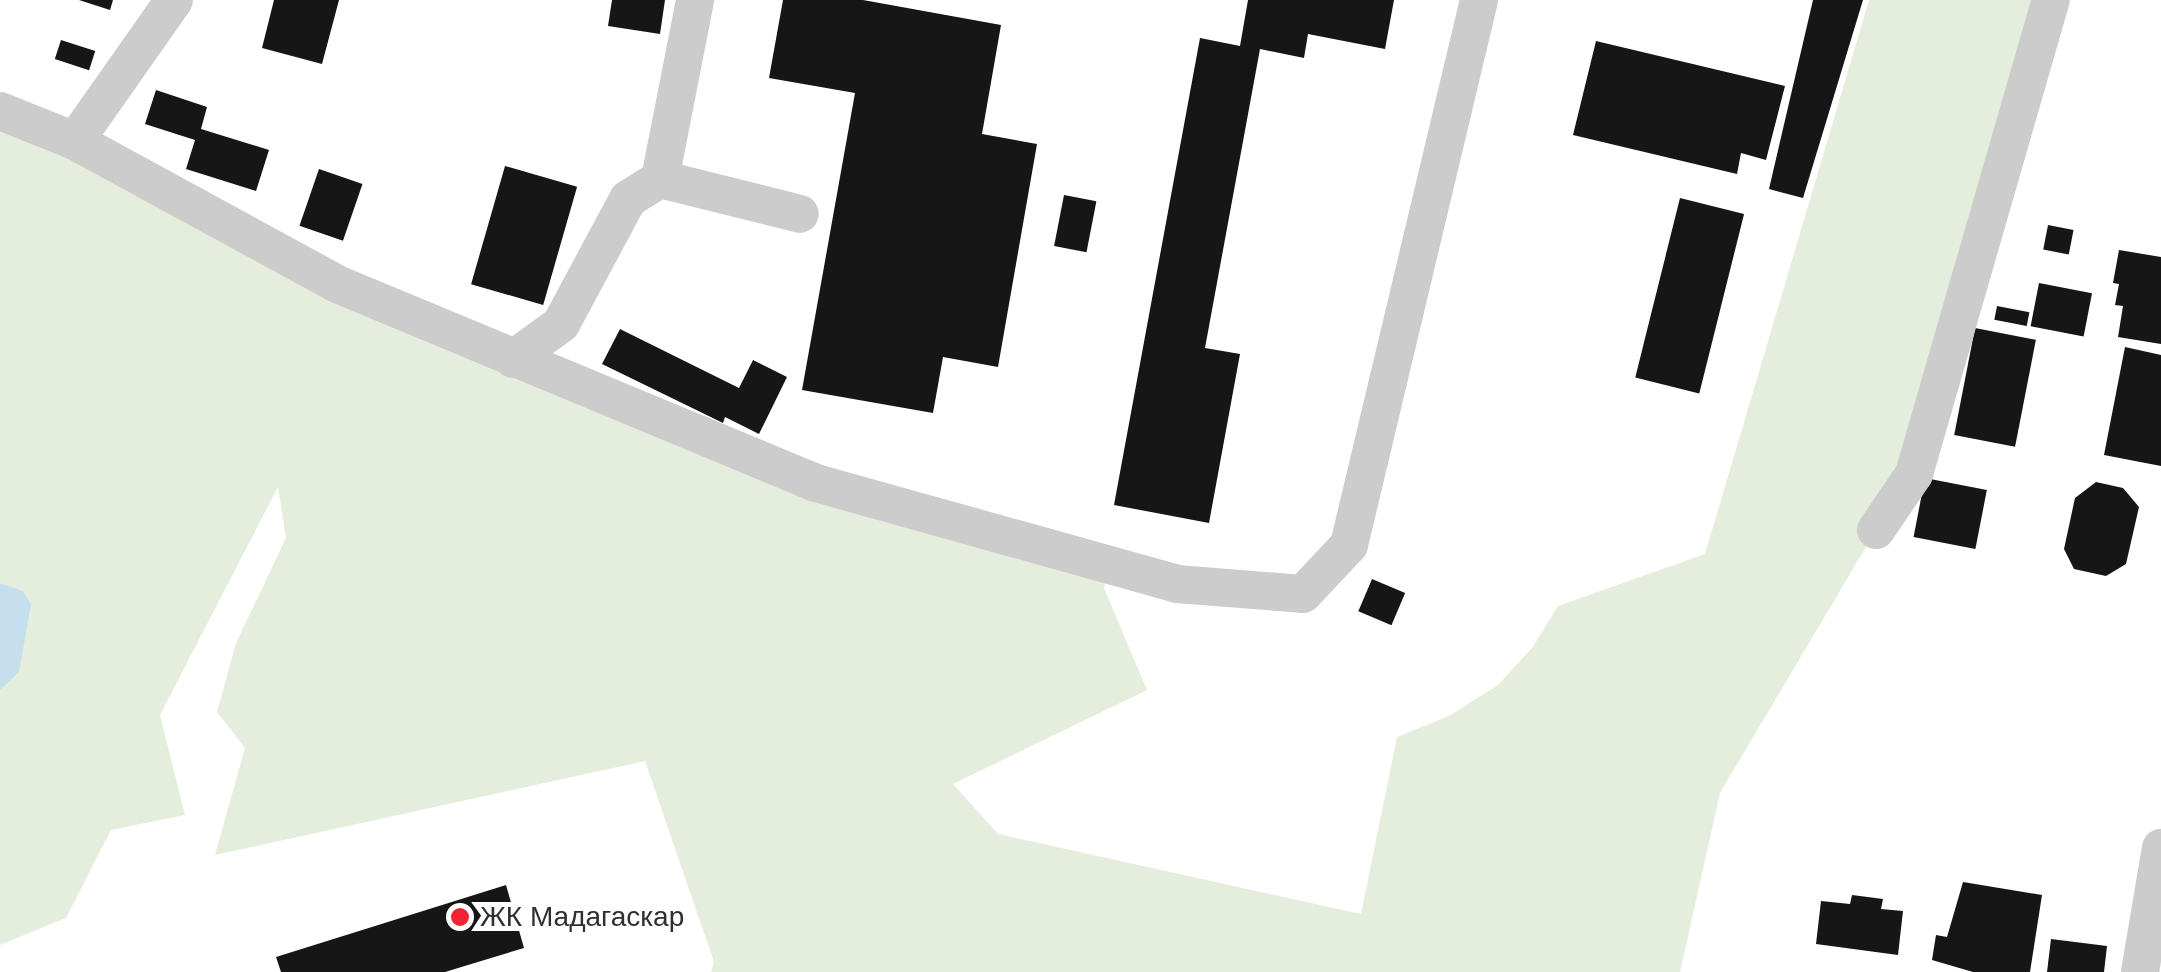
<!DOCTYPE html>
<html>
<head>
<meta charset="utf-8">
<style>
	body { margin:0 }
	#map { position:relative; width:2161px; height:972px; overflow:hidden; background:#fff; font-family:Arial,sans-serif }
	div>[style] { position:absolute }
	.green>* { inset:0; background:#e5eddc }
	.water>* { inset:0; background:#c6dfef }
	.building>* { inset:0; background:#161616; transform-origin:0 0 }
	.minor>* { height:38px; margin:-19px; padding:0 19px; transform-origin:19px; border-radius:19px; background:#ccc }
	.dots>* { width:28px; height:28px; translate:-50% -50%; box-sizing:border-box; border:5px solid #fff; border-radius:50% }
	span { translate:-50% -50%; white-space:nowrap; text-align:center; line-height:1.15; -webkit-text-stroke:10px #fff; paint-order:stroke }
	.poi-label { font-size:28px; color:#2f2f2f }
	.left { translate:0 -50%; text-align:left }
</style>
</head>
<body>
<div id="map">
	<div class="green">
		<i style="clip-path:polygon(1869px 0,2051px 0,1876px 530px,1720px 793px,1680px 972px,711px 972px,714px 962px,645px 761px,215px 855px,245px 748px,217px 712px,236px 643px,286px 538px,278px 487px,160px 715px,185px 815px,111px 830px,66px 918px,0 945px,0 690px,23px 591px,0 583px,0 111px,513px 359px,1109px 565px,1104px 588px,1147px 690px,953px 784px,998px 834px,1361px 914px,1397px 737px,1449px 716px,1498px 685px,1532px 648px,1558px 606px,1705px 554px)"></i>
	</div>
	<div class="water">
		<i style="clip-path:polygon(0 583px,23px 591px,31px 604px,19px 672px,0 690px)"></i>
	</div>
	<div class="building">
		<i style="clip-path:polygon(79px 0,113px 0,110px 10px)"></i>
		<i style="clip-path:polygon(274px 0,339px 0,322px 64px,262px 48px)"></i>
		<i style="clip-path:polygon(612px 0,665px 0,660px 34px,608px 26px)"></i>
		<i style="clip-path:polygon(783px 0,863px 0,1001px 25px,982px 134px,1037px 144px,998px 367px,943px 357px,933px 413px,802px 390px,855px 93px,769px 78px)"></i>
		<i style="clip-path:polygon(1248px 0,1394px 0,1385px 49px,1308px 34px,1304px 58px,1260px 49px,1205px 348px,1240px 354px,1209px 523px,1114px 505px,1200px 38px,1240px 46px)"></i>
		<i style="clip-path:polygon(1813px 0,1863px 0,1803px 198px,1769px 189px)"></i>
		<i style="left:61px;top:40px;width:36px;height:20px;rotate:18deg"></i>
		<i style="clip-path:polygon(1596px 41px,1785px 86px,1766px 160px,1741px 153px,1737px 174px,1573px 135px)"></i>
		<i style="clip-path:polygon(156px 90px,207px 107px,201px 129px,269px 150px,256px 191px,186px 169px,195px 140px,145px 124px)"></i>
		<i style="left:505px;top:166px;width:75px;height:123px;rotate:16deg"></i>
		<i style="left:319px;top:169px;width:46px;height:60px;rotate:19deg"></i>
		<i style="left:1064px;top:195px;width:33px;height:52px;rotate:11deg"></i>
		<i style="left:1680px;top:198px;width:66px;height:185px;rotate:14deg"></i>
		<i style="left:2048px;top:225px;width:26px;height:25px;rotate:11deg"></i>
		<i style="clip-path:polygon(2119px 250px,2161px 257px,2161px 344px,2118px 337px,2123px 306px,2115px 305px,2119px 284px,2113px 283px)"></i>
		<i style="left:2039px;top:283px;width:54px;height:44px;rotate:11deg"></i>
		<i style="left:1997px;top:306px;width:33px;height:14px;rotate:11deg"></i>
		<i style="left:1975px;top:328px;width:62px;height:109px;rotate:11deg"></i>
		<i style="clip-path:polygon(620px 329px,739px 388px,753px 360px,787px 377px,759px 434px,725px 417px,723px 423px,602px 364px)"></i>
		<i style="clip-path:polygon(2125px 347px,2161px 355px,2161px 466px,2104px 455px)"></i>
		<i style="left:1925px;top:478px;width:63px;height:60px;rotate:11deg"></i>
		<i style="clip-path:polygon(2096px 482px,2123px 488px,2139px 507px,2126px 564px,2106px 576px,2074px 569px,2064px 549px,2075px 498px)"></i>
		<i style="left:1372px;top:579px;width:36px;height:35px;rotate:23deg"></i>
		<i style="clip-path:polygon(1963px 882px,2042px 895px,2030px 972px,1973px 972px,1932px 960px,1936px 935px,1947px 937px)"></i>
		<i style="clip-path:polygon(506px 885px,524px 948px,445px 972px,281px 972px,276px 957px)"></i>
		<i style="clip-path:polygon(1852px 895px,1883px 899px,1881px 909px,1903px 911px,1898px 955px,1816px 944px,1821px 901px,1850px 904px)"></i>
		<i style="clip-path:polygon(2051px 939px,2107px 946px,2104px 972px,2047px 972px)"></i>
	</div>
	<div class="minor">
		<i style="left:0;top:111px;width:81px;rotate:21.8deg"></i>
		<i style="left:75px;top:141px;width:298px;rotate:28.6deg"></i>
		<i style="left:337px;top:284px;width:519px;rotate:22.56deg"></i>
		<i style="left:816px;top:483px;width:375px;rotate:15.6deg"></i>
		<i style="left:1177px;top:584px;width:126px;rotate:4.5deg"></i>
		<i style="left:1303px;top:594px;width:67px;rotate:-46.8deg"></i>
		<i style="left:1349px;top:545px;width:560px;rotate:-76.58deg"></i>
		<i style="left:75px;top:141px;width:172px;rotate:-54.9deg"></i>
		<i style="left:660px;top:179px;width:144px;rotate:14deg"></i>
		<i style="left:513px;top:359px;width:59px;rotate:-36.1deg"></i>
		<i style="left:561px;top:324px;width:142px;rotate:-61.8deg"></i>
		<i style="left:628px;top:199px;width:38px;rotate:-32deg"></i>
		<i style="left:660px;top:179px;width:182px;rotate:-78.9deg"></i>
		<i style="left:1876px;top:530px;width:68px;rotate:-55.8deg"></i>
		<i style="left:1914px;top:474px;width:493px;rotate:-73.9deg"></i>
		<i style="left:2140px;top:972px;width:126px;rotate:-80.4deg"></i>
	</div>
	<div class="dots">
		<i style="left:460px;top:917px;background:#f32433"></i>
	</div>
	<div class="poi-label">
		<span class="left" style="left:480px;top:917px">ЖК Мадагаскар</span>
	</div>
</div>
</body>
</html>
